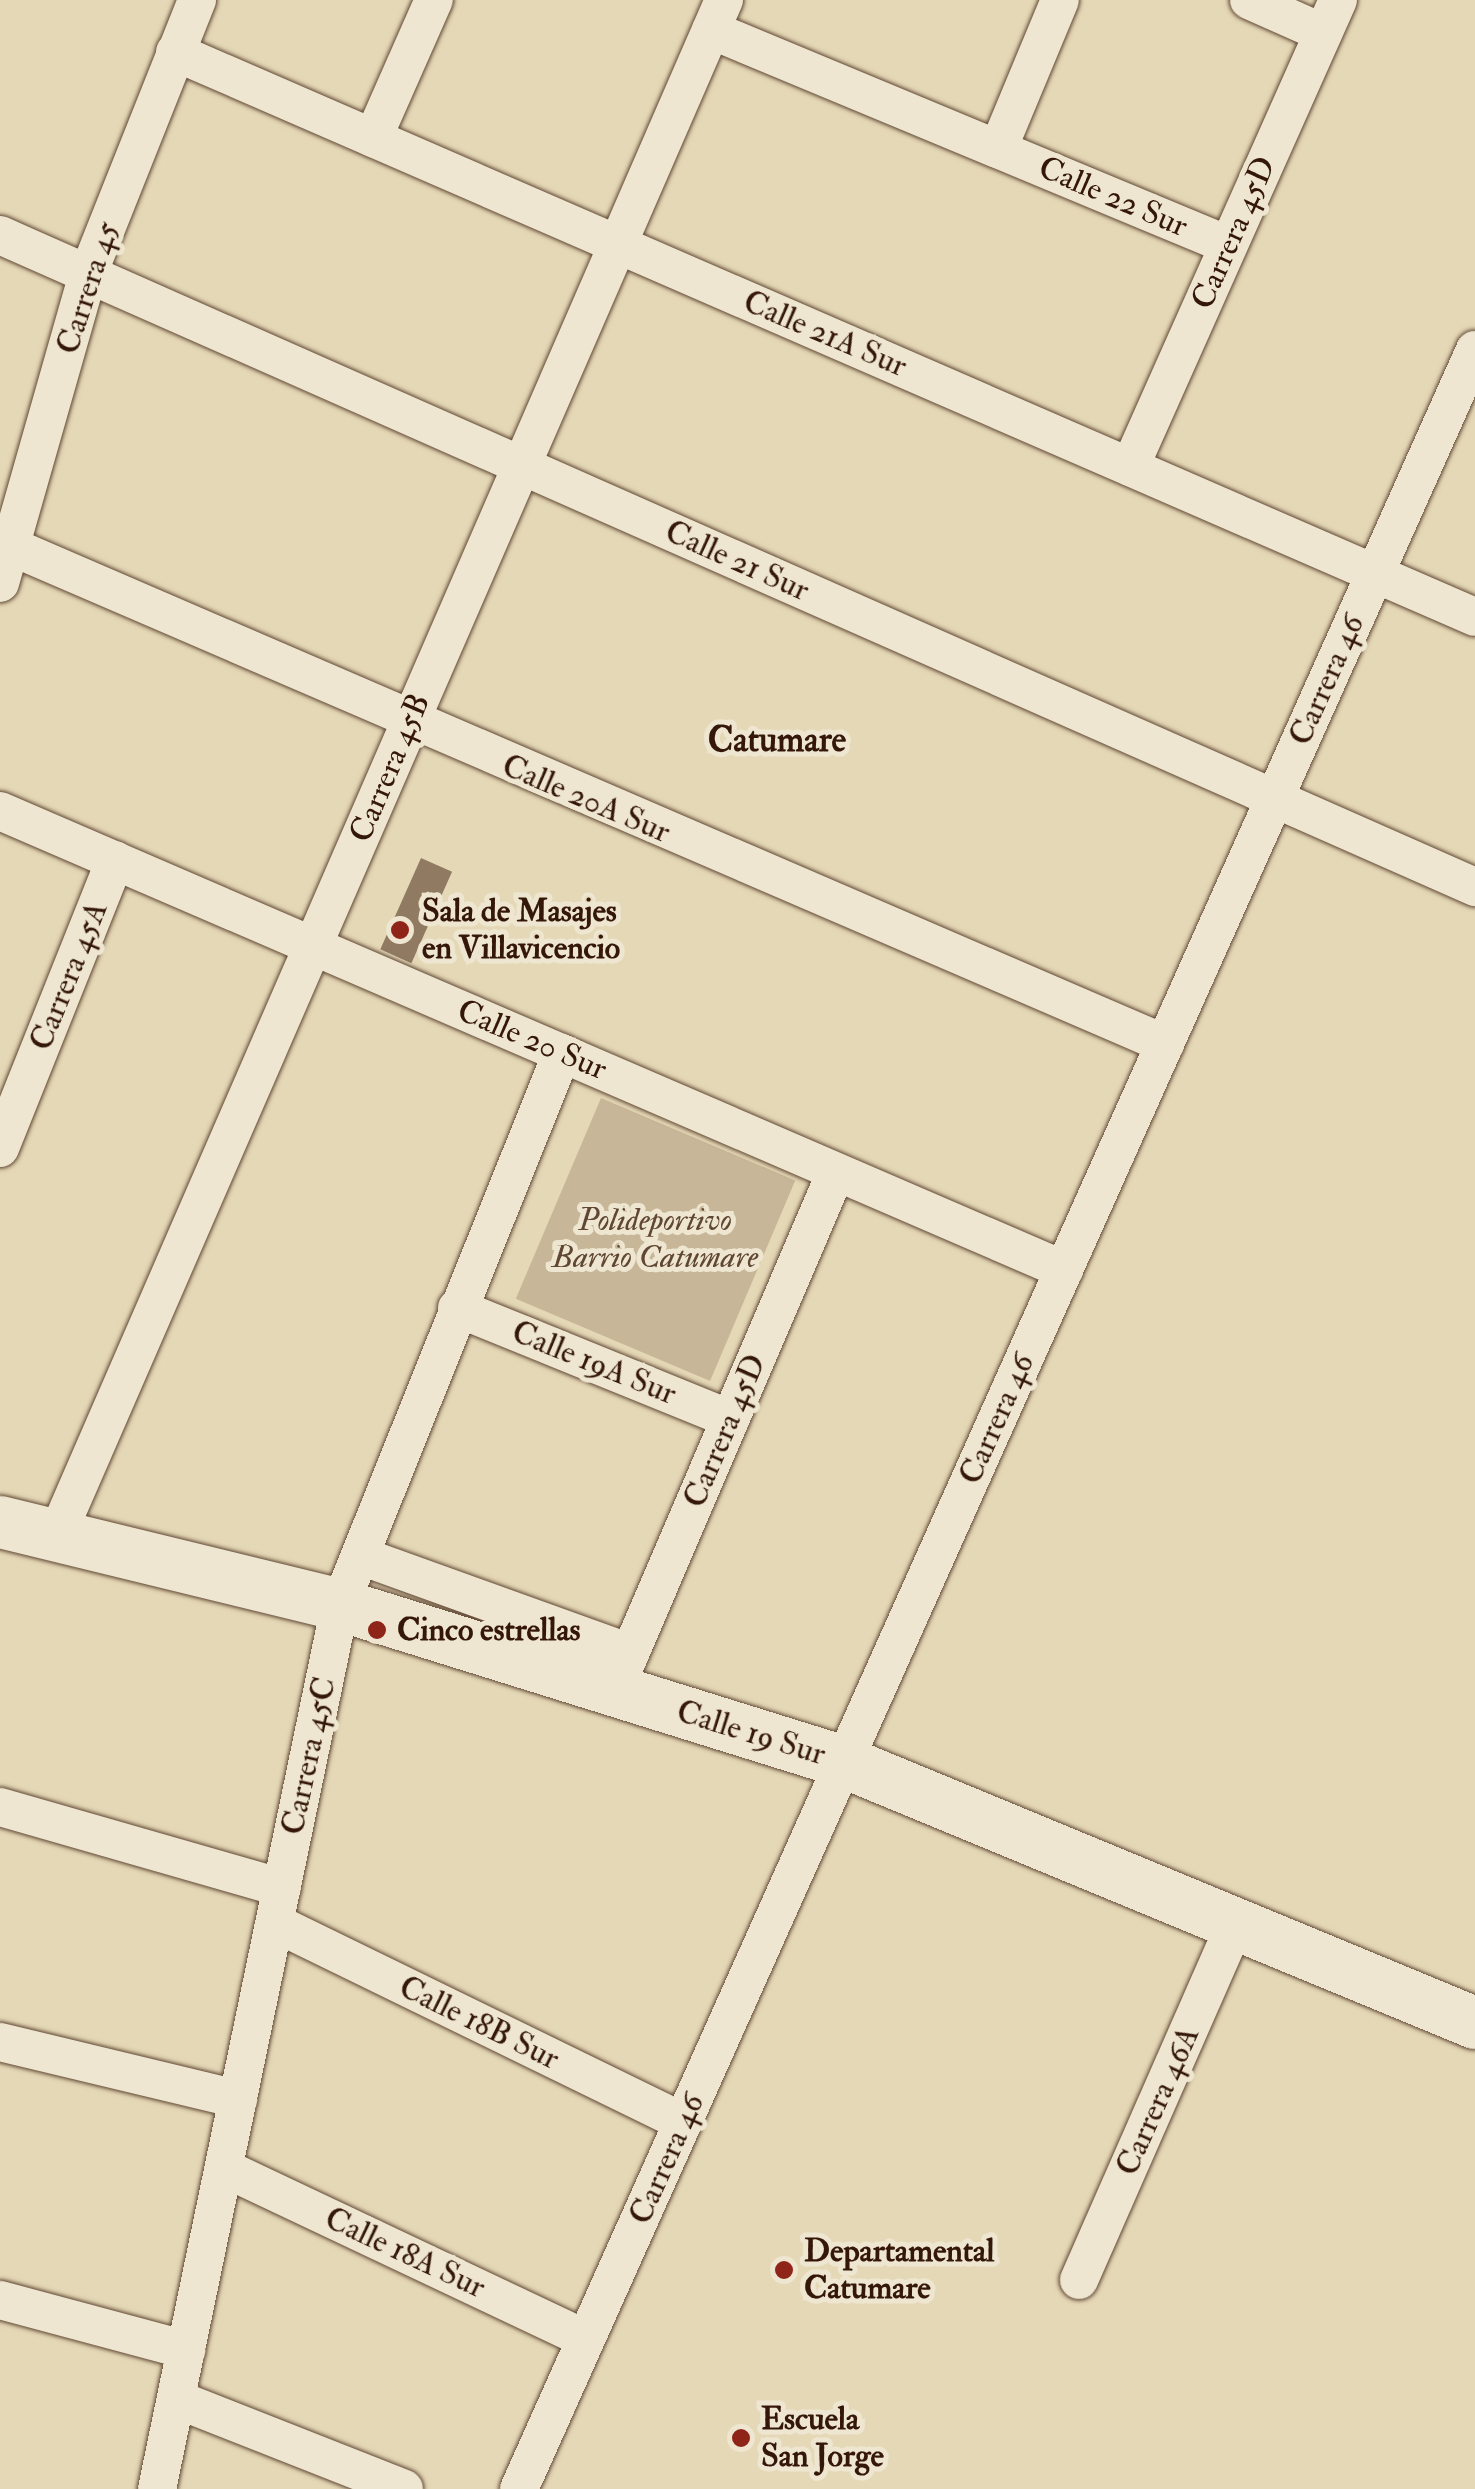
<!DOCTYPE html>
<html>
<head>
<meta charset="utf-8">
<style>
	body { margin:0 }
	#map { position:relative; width:1475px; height:2489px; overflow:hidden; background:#e5d8b6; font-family:"IM FELL Double Pica",serif }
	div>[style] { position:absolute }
	.green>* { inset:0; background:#c7b798; transform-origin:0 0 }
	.building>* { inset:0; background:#907b62; transform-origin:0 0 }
	.roads { filter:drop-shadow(0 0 2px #604734) drop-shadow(0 0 2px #604734) }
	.street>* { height:38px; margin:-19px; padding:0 19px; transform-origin:19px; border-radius:19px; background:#eee6d0 }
	.secondary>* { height:52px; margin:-26px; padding:0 26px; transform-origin:26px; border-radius:26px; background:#eee6d0 }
	.dots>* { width:28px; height:28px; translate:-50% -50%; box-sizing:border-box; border:5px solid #eee6d0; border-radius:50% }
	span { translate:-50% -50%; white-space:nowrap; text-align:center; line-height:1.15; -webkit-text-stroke:10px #eee6d0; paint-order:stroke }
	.street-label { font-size:32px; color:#341708 }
	.poi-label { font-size:32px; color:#341708; font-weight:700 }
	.left { translate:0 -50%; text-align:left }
	.park-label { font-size:32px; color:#604733; font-style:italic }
	.neighbourhood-label { font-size:35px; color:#341708; font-weight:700 }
</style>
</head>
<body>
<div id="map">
	<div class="green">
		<i style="left:601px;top:1098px;width:211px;height:218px;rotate:23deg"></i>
	</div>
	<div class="building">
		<i style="left:421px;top:858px;width:34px;height:100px;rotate:24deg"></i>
	</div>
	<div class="roads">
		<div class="street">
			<i style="left:1249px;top:0;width:81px;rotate:24deg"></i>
			<i style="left:711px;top:30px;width:560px;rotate:22.58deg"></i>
			<i style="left:175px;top:52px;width:1417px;rotate:23.49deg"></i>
			<i style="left:373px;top:138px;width:151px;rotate:-66.2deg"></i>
			<i style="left:998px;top:149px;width:161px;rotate:-67.4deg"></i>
			<i style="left:0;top:235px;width:1613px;rotate:23.85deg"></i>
			<i style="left:1130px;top:467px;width:511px;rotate:-65.99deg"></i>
			<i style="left:10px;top:546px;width:1258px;rotate:23.32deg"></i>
			<i style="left:0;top:583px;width:321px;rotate:-74.1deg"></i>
			<i style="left:88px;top:274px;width:295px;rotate:-68.3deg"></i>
			<i style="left:0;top:811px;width:1159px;rotate:23.33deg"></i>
			<i style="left:0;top:1148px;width:310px;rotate:-68.2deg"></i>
			<i style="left:457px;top:1308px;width:295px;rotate:22.1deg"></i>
			<i style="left:56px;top:1537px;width:1676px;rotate:-66.51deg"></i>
			<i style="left:361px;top:1556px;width:286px;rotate:19.8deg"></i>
			<i style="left:614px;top:1691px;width:564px;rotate:-66.84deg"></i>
			<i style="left:0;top:1807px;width:293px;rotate:16deg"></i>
			<i style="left:275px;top:1923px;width:454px;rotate:26deg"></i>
			<i style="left:0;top:2042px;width:245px;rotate:13.5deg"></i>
			<i style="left:224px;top:2168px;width:400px;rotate:25.3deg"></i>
			<i style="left:1079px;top:2280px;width:391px;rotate:-66.3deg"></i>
			<i style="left:0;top:2300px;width:193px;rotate:15deg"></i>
			<i style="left:176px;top:2399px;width:245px;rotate:21.5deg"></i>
			<i style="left:157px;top:2489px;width:903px;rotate:-78.3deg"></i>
			<i style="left:340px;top:1605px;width:595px;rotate:-68.09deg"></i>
			<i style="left:519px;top:2489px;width:2343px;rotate:-65.92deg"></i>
		</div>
		<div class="secondary">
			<i style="left:0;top:1522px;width:350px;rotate:13.7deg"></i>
			<i style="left:340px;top:1605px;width:528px;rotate:17.3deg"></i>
			<i style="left:844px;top:1762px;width:683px;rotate:22.47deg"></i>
		</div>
	</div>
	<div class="dots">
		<i style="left:400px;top:930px;background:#8f2418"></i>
		<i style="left:377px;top:1630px;background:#8f2418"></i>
		<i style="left:784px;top:2270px;background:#8f2418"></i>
		<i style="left:741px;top:2438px;background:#8f2418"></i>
	</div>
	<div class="street-label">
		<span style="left:1113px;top:197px;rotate:23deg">Calle 22 Sur</span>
		<span style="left:1234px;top:233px;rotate:-66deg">Carrera 45D</span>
		<span style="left:88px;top:288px;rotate:-72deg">Carrera 45</span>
		<span style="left:825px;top:334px;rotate:23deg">Calle 21A Sur</span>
		<span style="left:737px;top:561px;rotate:24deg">Calle 21 Sur</span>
		<span style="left:1327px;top:680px;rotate:-66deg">Carrera 46</span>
		<span style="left:390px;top:768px;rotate:-67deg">Carrera 45B</span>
		<span style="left:586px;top:799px;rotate:23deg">Calle 20A Sur</span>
		<span style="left:69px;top:976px;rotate:-68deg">Carrera 45A</span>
		<span style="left:532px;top:1040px;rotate:23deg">Calle 20 Sur</span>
		<span style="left:594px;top:1363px;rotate:22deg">Calle 19A Sur</span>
		<span style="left:997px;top:1419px;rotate:-66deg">Carrera 46</span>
		<span style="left:725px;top:1431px;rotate:-67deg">Carrera 45D</span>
		<span style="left:751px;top:1733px;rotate:17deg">Calle 19 Sur</span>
		<span style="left:309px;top:1756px;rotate:-78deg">Carrera 45C</span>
		<span style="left:479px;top:2023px;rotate:26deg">Calle 18B Sur</span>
		<span style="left:1158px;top:2101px;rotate:-66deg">Carrera 46A</span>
		<span style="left:667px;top:2159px;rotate:-66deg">Carrera 46</span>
		<span style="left:405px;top:2253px;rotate:25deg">Calle 18A Sur</span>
	</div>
	<div class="poi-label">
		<span class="left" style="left:422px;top:930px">Sala de Masajes<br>en Villavicencio</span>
		<span class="left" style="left:397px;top:1630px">Cinco estrellas</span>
		<span class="left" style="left:804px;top:2270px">Departamental<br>Catumare</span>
		<span class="left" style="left:761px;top:2438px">Escuela<br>San Jorge</span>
	</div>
	<div class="park-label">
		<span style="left:655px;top:1239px">Polideportivo<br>Barrio Catumare</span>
	</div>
	<div class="neighbourhood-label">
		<span style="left:777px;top:740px">Catumare</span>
	</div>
</div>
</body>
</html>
